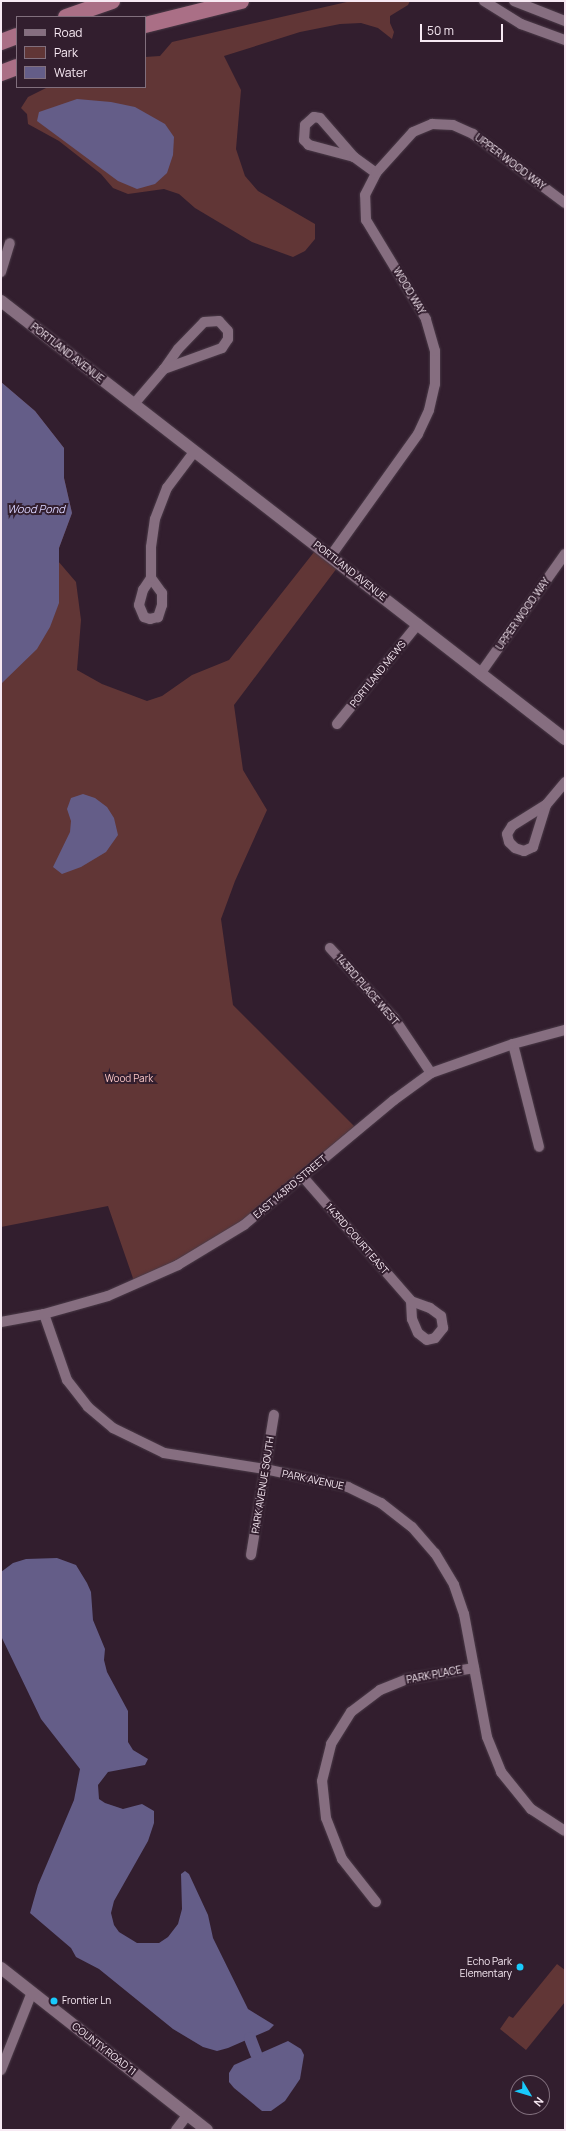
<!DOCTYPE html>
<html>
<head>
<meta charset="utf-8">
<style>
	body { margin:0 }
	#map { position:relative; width:566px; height:2131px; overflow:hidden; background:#321e2e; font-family:Manrope,sans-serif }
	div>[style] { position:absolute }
	.green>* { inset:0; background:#613636 }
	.water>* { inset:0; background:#645d88 }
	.canal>* { height:12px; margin:-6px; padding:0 6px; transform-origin:6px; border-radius:6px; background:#645d88 }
	.roads { filter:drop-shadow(0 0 1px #4a3a47) drop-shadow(0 0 1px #4a3a47) }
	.minor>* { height:10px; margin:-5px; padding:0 5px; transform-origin:5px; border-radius:5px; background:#866e80 }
	.tertiary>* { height:12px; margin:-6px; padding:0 6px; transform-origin:6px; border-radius:6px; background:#866e80 }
	.trunk>* { height:16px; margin:-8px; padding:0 8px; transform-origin:8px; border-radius:8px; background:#aa6f86 }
	.dots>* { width:11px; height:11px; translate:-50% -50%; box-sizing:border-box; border:2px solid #321e2e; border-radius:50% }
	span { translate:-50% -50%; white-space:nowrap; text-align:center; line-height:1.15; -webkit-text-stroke:4px #321e2e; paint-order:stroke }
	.street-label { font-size:10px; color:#f7e9f3 }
	.park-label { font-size:10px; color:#f9c5c4 }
	.poi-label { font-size:10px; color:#f7e9f3 }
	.right { translate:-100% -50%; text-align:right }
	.left { translate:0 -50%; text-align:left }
	.water-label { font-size:11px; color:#d8d2fd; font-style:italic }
	.frame { position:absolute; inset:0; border:2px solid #f7e9f3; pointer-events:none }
	.legend { position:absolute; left:16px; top:16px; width:130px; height:72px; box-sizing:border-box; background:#321e2e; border:1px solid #816f7d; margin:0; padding:5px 7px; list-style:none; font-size:12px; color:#f7e9f3 }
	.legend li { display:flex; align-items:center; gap:8px; height:20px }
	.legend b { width:20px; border:1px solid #816f7d }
	.north { position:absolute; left:510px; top:2075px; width:40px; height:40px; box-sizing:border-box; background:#321e2e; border:1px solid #816f7d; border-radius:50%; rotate:128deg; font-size:11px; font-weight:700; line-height:16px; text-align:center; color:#f7e9f3 }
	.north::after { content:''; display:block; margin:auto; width:14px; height:18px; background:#19cafc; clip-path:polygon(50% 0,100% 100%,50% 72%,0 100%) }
	.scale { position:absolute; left:420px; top:24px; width:83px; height:18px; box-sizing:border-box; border:2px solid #f7e9f3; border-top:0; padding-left:5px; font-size:12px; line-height:14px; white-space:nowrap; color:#f7e9f3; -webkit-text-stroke:3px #321e2e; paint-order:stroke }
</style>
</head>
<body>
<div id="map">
	<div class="green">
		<i style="clip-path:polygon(351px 1px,410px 1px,408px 5px,390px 16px,390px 23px,394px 32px,392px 39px,378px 28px,361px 23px,340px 24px,300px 32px,224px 56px,241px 90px,236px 149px,245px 176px,258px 191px,315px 224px,315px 239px,305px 251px,293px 257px,252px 242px,195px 208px,179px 194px,164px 189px,128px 194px,113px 188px,101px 174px,59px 141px,28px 124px,27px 114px,21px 108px,28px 97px,48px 87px,145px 87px,145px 57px,160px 56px,172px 42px)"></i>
		<i style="clip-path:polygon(1px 382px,35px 411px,64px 448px,64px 478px,72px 513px,59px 548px,58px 561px,76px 582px,81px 620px,77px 670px,102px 684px,147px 701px,162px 696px,192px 675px,229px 660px,318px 547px,340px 564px,234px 705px,243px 770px,267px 810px,235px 881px,221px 919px,233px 1005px,358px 1130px,244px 1225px,135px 1284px,108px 1206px,1px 1227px)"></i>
		<i style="clip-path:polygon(557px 1964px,565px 1970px,565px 2002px,526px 2050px,500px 2029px,509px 2016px,513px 2018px)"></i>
	</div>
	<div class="water">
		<i style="clip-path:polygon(77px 99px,111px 102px,135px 107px,165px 124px,174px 137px,173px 155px,167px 173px,155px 184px,137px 189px,118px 181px,37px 121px,39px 112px)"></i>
		<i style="clip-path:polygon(1px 382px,35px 411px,64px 448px,64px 478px,72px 513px,59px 548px,59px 603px,50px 627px,37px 649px,2px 683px,1px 690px)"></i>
		<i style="clip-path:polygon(83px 794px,95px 798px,107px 807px,114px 818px,118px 835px,106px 852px,81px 867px,62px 874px,53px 867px,70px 832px,71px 821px,67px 809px,71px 798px)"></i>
		<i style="clip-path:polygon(57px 1558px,76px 1565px,87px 1583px,91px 1592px,93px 1620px,105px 1649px,104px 1660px,107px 1672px,128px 1711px,128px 1742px,133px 1750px,148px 1759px,145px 1765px,108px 1772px,98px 1785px,99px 1799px,105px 1803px,123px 1809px,142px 1804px,154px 1811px,154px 1823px,148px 1841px,114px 1901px,111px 1913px,114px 1925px,119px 1932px,137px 1943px,159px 1943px,168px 1937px,178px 1924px,182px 1909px,181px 1874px,185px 1871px,189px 1874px,208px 1915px,213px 1938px,248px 2009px,274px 2025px,269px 2030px,228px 2048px,217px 2051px,203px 2047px,173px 2029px,99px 1969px,76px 1957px,71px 1948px,30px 1913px,38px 1885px,74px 1800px,80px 1769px,41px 1719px,1px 1636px,1px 1572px,13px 1563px,26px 1559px)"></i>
		<i style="clip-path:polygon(288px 2041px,301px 2049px,304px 2055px,300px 2079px,285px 2101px,271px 2111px,262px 2111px,234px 2088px,229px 2082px,229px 2073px,234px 2065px)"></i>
	</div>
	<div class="canal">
		<i style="left:250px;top:2038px;width:17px;rotate:69deg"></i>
	</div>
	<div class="roads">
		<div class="minor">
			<i style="left:484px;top:1px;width:44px;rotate:31.9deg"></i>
			<i style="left:521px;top:24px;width:47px;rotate:20deg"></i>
			<i style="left:514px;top:1px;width:55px;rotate:21.4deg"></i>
			<i style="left:354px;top:157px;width:47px;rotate:-165.1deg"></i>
			<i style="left:309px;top:145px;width:7px;rotate:-135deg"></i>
			<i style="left:304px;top:140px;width:15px;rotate:-86deg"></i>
			<i style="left:305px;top:125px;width:12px;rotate:-42deg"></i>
			<i style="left:314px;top:117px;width:6px;rotate:9deg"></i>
			<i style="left:320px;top:118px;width:52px;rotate:48.9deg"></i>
			<i style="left:354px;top:157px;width:27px;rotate:36deg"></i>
			<i style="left:1px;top:272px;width:30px;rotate:-73deg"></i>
			<i style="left:134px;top:404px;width:46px;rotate:-49.4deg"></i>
			<i style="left:164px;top:369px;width:24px;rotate:-55deg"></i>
			<i style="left:178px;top:349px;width:37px;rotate:-46deg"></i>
			<i style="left:204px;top:322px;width:15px;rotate:-4deg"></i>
			<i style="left:219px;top:321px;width:13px;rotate:48deg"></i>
			<i style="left:228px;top:331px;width:8px;rotate:90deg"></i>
			<i style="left:228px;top:339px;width:11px;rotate:124deg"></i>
			<i style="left:222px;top:348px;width:62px;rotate:160.1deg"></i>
			<i style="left:330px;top:557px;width:151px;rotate:-54.4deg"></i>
			<i style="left:418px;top:434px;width:26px;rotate:-65deg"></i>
			<i style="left:429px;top:410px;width:27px;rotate:-77deg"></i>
			<i style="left:435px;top:384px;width:33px;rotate:-90deg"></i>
			<i style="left:435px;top:351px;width:33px;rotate:-106deg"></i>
			<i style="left:426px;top:319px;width:116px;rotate:-121.2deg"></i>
			<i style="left:366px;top:220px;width:25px;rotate:-92deg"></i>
			<i style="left:365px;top:195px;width:25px;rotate:-63deg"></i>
			<i style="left:376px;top:173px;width:55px;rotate:-47.9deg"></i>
			<i style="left:413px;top:132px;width:21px;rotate:-23deg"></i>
			<i style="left:432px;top:124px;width:21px;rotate:3deg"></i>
			<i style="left:453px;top:125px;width:22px;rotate:24deg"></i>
			<i style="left:473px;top:134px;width:115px;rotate:36.9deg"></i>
			<i style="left:151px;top:578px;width:19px;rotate:54deg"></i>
			<i style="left:162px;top:593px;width:12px;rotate:90deg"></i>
			<i style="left:162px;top:605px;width:13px;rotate:108deg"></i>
			<i style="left:158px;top:617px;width:8px;rotate:166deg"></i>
			<i style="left:150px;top:619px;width:6px;rotate:-162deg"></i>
			<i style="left:144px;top:617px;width:13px;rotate:-113deg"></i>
			<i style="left:139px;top:605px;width:16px;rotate:-75deg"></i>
			<i style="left:143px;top:590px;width:14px;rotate:-56deg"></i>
			<i style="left:151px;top:578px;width:31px;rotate:-90deg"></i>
			<i style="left:151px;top:547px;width:28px;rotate:-82deg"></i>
			<i style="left:155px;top:519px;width:33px;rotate:-69deg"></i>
			<i style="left:167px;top:488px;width:45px;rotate:-53.1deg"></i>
			<i style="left:480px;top:674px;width:147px;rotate:-54.7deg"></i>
			<i style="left:337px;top:724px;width:129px;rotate:-51deg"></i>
			<i style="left:546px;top:805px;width:44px;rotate:107.2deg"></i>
			<i style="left:533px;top:847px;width:10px;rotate:156deg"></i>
			<i style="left:524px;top:851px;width:9px;rotate:-162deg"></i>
			<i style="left:515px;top:848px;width:8px;rotate:-135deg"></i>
			<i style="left:509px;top:842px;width:8px;rotate:-104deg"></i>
			<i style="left:507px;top:834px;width:9px;rotate:-58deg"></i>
			<i style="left:512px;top:826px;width:40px;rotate:-32deg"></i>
			<i style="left:546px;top:805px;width:30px;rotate:-50deg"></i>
			<i style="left:330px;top:948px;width:95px;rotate:47.6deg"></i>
			<i style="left:394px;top:1018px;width:66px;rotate:56.1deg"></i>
			<i style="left:513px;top:1044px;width:106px;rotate:75.8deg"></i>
			<i style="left:303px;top:1177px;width:164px;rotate:48.9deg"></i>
			<i style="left:411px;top:1301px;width:18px;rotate:87deg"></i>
			<i style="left:412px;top:1319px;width:15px;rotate:67deg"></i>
			<i style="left:418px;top:1333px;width:11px;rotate:38deg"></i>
			<i style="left:427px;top:1340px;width:8px;rotate:-14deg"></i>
			<i style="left:435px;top:1338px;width:13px;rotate:-51deg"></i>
			<i style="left:443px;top:1328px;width:12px;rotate:-99deg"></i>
			<i style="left:441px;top:1316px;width:14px;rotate:-144deg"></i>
			<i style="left:430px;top:1308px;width:20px;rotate:-160deg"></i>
			<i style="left:44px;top:1314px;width:70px;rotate:70.8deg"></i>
			<i style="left:67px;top:1380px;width:34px;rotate:52deg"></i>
			<i style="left:88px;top:1407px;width:33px;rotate:40deg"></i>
			<i style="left:113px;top:1428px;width:57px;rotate:26.1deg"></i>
			<i style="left:164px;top:1453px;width:102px;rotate:9deg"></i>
			<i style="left:265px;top:1469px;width:85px;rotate:12.2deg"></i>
			<i style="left:348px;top:1487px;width:37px;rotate:26deg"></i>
			<i style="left:381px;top:1503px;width:39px;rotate:38deg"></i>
			<i style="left:412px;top:1527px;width:35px;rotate:49deg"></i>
			<i style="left:435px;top:1553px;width:37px;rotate:59deg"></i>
			<i style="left:454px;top:1585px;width:31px;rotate:71deg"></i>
			<i style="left:464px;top:1614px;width:125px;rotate:79.4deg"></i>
			<i style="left:487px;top:1737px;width:38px;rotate:68deg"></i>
			<i style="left:501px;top:1772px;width:48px;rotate:51deg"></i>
			<i style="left:531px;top:1809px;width:40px;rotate:32.9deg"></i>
			<i style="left:1px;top:1322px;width:44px;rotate:-10.5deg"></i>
			<i style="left:44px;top:1314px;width:66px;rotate:-15.7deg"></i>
			<i style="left:108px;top:1296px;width:77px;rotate:-23.9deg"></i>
			<i style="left:178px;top:1265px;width:77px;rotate:-31.2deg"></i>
			<i style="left:244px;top:1225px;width:195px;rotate:-39.8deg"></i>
			<i style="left:394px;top:1100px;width:46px;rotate:-36.1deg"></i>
			<i style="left:431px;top:1073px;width:87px;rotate:-19.5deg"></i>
			<i style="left:513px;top:1044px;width:54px;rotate:-15.1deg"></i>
			<i style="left:251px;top:1555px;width:142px;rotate:-80.7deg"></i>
			<i style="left:376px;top:1902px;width:55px;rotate:-128.3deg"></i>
			<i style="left:342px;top:1859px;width:44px;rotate:-111.3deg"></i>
			<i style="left:326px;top:1818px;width:37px;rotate:-96deg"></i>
			<i style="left:322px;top:1781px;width:38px;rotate:-76deg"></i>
			<i style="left:331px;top:1744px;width:38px;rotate:-58deg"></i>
			<i style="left:351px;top:1712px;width:36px;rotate:-37deg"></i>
			<i style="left:380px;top:1690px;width:29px;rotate:-22deg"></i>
			<i style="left:407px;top:1679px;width:68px;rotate:-9.3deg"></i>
			<i style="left:1px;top:2070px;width:84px;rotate:-68.3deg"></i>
			<i style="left:176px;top:2130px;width:20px;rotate:-53deg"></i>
		</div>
		<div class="tertiary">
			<i style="left:1px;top:301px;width:714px;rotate:37.83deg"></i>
			<i style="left:1px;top:1968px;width:262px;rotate:38.2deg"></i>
		</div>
		<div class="trunk">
			<i style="left:66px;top:17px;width:49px;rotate:-19.2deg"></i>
			<i style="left:145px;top:25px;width:99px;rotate:-14deg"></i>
			<i style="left:1px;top:42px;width:17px;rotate:-21deg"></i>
			<i style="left:1px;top:73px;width:17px;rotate:-21deg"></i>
		</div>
	</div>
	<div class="dots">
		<i style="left:520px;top:1967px;background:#19cafc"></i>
		<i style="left:54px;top:2001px;background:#19cafc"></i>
	</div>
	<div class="street-label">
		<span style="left:510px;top:162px;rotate:37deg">UPPER WOOD WAY</span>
		<span style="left:409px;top:291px;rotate:59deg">WOOD WAY</span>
		<span style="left:67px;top:353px;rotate:38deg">PORTLAND AVENUE</span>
		<span style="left:350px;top:571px;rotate:38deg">PORTLAND AVENUE</span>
		<span style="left:523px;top:614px;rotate:-55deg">UPPER WOOD WAY</span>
		<span style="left:378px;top:674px;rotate:-51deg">PORTLAND MEWS</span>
		<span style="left:367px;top:990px;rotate:49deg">143RD PLACE WEST</span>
		<span style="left:290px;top:1187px;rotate:-40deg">EAST 143RD STREET</span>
		<span style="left:357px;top:1239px;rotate:49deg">143RD COURT EAST</span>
		<span style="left:313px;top:1480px;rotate:12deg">PARK AVENUE</span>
		<span style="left:263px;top:1485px;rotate:-81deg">PARK AVENUE SOUTH</span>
		<span style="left:434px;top:1675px;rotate:-11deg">PARK PLACE</span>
		<span style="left:104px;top:2049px;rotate:38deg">COUNTY ROAD 11</span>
	</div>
	<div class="park-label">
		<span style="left:129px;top:1079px">Wood Park</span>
	</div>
	<div class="poi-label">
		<span class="right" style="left:512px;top:1967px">Echo Park<br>Elementary</span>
		<span class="left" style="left:62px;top:2001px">Frontier Ln</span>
	</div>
	<div class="water-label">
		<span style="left:36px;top:509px">Wood Pond</span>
	</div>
	<div class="frame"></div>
	<ul class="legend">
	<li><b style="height:5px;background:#866e80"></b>Road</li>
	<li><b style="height:11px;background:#613636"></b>Park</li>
	<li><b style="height:11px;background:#645d88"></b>Water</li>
	</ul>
	<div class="north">N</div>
	<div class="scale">50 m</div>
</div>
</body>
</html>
